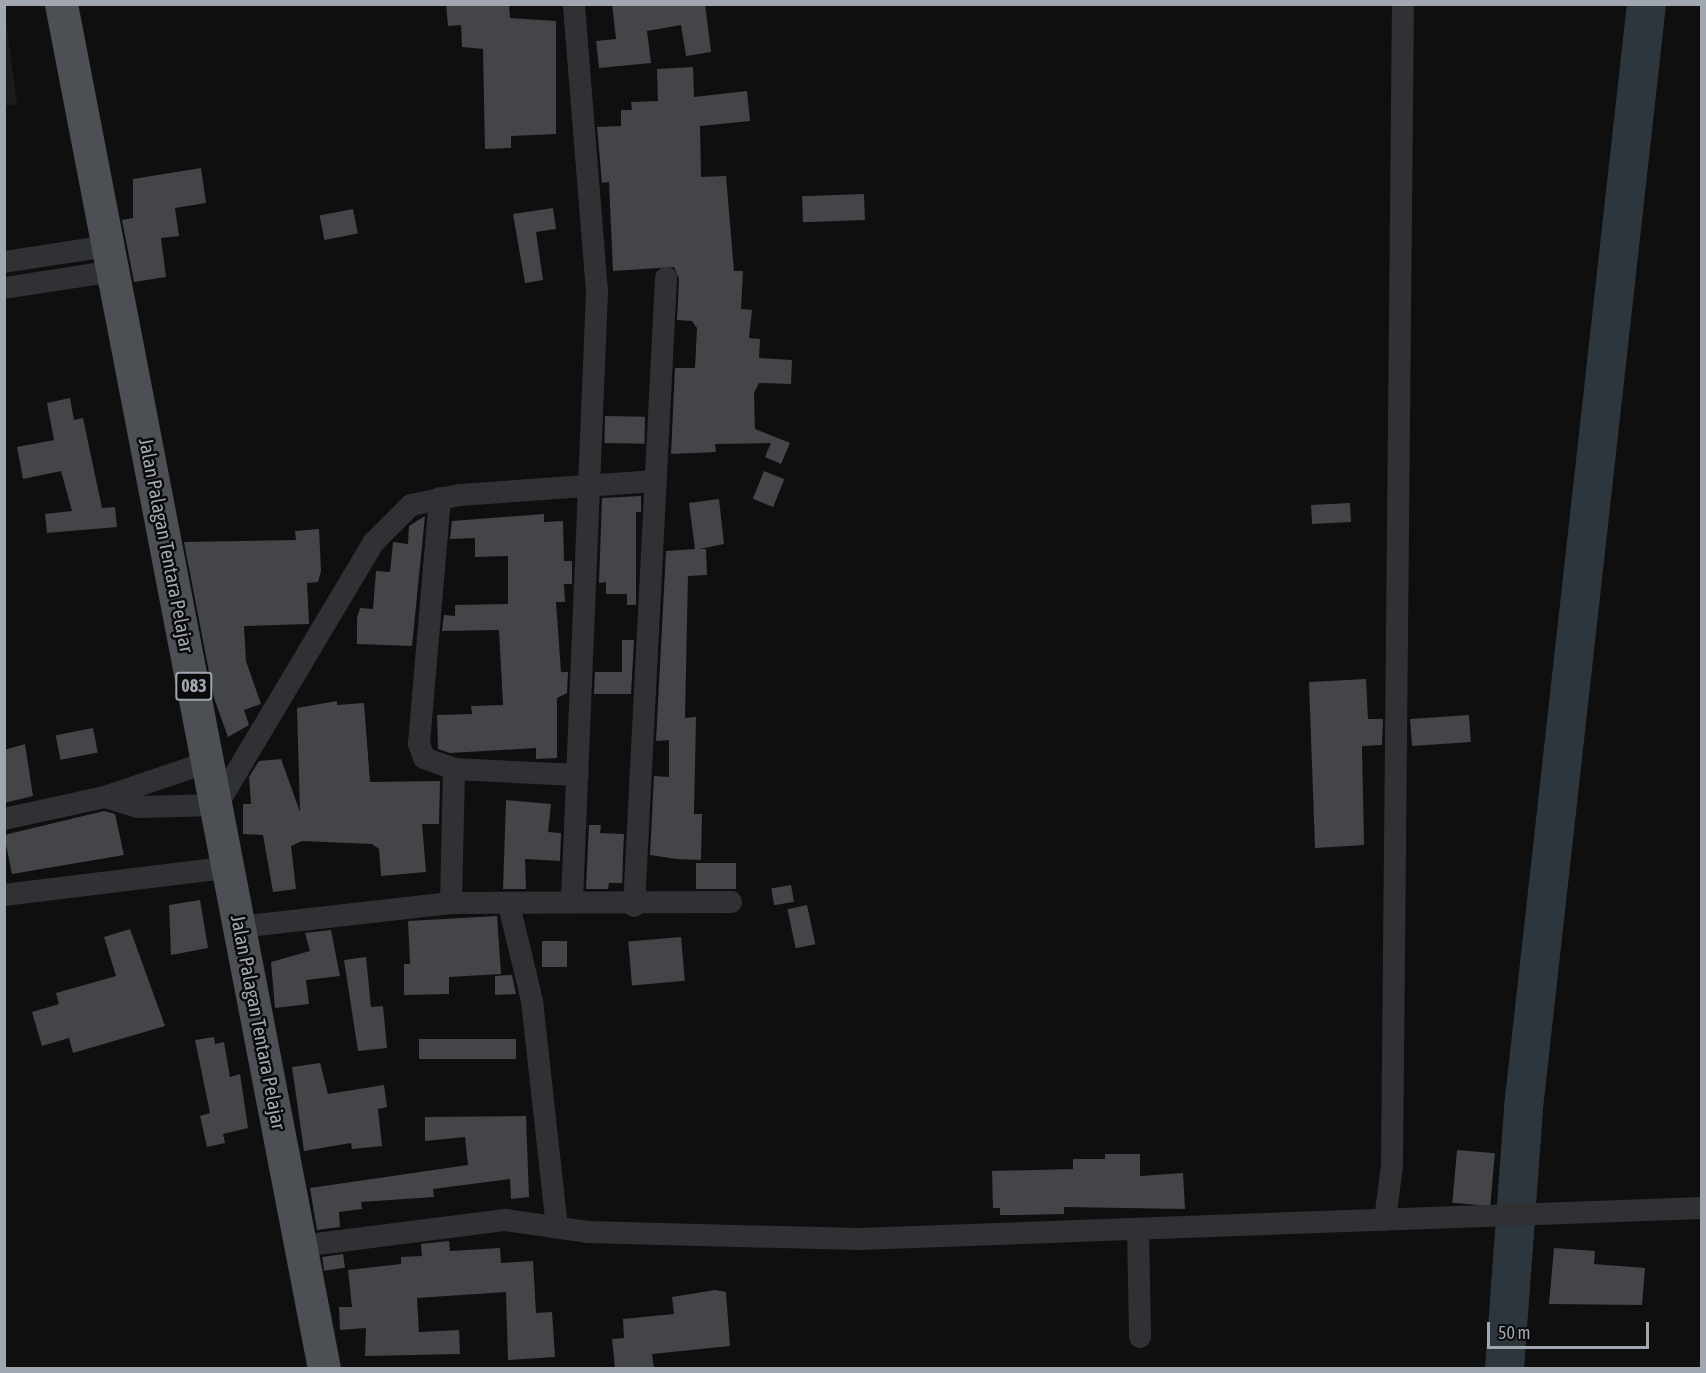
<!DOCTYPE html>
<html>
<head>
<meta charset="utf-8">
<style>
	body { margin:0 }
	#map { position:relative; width:1706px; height:1373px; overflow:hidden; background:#0f0f10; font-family:"Asap Condensed",sans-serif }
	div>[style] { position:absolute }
	.built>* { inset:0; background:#1b1b1d }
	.river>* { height:39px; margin:-19.5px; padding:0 19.5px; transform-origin:19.5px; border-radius:19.5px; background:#2d363c }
	.building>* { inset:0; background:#434548; transform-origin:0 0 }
	.minor>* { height:22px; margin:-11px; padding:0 11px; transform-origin:11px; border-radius:11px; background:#303135 }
	.primary>* { height:33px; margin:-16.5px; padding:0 16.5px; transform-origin:16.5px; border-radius:16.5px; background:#4c4f54 }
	span { translate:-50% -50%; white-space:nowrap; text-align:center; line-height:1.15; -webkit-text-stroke:5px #0a0a0b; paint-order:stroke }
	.shield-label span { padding:2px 4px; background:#0a0a0b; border:2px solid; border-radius:4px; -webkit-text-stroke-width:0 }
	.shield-label { font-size:18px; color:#a1a7b0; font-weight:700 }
	.street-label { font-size:20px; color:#a1a7b0 }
	.frame { position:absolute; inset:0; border:6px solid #a1a7b0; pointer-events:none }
	.scale { position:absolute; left:1487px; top:1322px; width:162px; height:27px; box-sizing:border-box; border:3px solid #a1a7b0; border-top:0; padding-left:8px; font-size:18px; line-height:21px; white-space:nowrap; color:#a1a7b0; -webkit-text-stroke:4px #0a0a0b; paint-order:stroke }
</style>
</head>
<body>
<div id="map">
	<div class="built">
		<i style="clip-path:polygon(4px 5px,17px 104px,5px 106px,4px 106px)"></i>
	</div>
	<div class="river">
		<i style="left:1504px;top:1368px;width:262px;rotate:-85.8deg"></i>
		<i style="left:1523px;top:1107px;width:1110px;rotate:-83.64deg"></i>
	</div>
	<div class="building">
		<i style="clip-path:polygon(446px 4px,509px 4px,510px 18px,556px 21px,556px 134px,511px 136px,511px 148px,485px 149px,483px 49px,462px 47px,461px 25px,448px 26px)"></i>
		<i style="clip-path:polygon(612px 4px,705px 4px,711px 52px,686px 56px,681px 25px,647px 31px,651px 63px,599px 68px,596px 41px,616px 39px)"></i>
		<i style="clip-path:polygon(693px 67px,694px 97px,747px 91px,750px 121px,700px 126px,701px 177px,726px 176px,734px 271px,743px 271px,741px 309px,752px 310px,749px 338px,760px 339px,759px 358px,792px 360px,791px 384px,759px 383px,754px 393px,755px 429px,790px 443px,781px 464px,765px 457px,771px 443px,715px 444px,716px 452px,671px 454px,675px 368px,695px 368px,697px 328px,692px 321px,677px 320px,679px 279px,674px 267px,613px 271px,609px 182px,602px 183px,597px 127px,621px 126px,621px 110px,632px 110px,631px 102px,658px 101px,657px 69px)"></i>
		<i style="clip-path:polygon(201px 168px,206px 203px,175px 208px,179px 236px,161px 238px,166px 277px,134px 282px,122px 220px,133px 218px,133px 179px)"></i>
		<i style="left:864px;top:194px;width:26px;height:62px;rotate:88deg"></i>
		<i style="clip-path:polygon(553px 208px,556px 229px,536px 232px,543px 280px,525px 283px,513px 214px)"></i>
		<i style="left:353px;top:209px;width:25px;height:34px;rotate:79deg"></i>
		<i style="clip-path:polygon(70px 398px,74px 420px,83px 418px,102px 508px,115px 507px,117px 527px,47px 533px,45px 514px,72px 511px,61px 471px,23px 479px,17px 447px,54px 440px,47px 403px)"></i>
		<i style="left:605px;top:416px;width:40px;height:27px;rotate:1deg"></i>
		<i style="left:764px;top:471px;width:22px;height:30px;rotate:22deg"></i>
		<i style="clip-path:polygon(641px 496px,641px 512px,636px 512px,636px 605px,627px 605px,627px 594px,606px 594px,606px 582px,599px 583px,602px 498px)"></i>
		<i style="clip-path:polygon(719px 499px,724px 544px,699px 549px,706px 549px,707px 575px,688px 576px,685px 718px,696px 717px,694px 814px,702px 814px,701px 860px,676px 859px,650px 855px,654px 776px,669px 777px,669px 740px,656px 741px,666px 551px,695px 549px,689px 503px)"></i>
		<i style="left:1350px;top:503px;width:19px;height:39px;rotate:87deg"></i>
		<i style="clip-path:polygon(544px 514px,544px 522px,563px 521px,564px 561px,572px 561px,572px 584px,564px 584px,565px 602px,556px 602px,561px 672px,568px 672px,567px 693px,557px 698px,557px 758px,536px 759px,536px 748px,450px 753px,438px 749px,437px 715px,472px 714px,471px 706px,503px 705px,499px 630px,442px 631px,444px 615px,455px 616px,455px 605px,508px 604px,508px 556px,475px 557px,475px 538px,450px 539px,452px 521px)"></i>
		<i style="clip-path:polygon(425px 516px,412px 646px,357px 644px,357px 618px,360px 608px,373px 609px,376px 571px,390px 572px,393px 542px,408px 544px,409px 526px)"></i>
		<i style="clip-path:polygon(319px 529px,321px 571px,318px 582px,307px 583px,309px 624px,244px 626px,246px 661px,261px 704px,244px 710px,249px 725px,228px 737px,214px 698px,184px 542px,296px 540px,295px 531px)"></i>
		<i style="clip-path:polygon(622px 640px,634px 640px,631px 694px,594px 694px,595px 672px,622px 672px)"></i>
		<i style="clip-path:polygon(1366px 679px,1368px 719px,1383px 719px,1382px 745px,1362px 746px,1364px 845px,1315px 848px,1309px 682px)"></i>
		<i style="clip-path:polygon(337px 701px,337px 705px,364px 703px,370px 782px,440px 781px,439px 824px,422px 824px,426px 872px,381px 876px,379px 849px,372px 844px,302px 841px,291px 846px,296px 889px,273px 892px,263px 835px,243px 834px,243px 804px,251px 804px,249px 777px,259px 761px,281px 759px,300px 812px,297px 708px)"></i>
		<i style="left:1469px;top:715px;width:27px;height:59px;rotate:86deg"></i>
		<i style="left:93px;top:728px;width:25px;height:38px;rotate:79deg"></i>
		<i style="clip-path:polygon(25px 744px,33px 796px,4px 803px,4px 750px)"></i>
		<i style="clip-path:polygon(506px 800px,551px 804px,548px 832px,561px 833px,560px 861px,525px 859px,526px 889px,503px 889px)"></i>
		<i style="clip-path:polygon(104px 811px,115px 814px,124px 855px,12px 874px,4px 835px)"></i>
		<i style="clip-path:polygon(589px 825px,601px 825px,600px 833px,624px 834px,622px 883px,609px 883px,608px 889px,586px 889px)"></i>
		<i style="left:696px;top:863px;width:40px;height:26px"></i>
		<i style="left:791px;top:885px;width:17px;height:20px;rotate:80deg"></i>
		<i style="clip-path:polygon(200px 900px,208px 948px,171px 955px,169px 905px)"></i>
		<i style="left:807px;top:905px;width:40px;height:20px;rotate:78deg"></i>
		<i style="clip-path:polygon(497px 916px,501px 974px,449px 977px,449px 994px,404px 995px,404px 964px,410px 964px,408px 921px)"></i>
		<i style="clip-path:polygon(130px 929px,165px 1026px,73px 1053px,69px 1038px,42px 1046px,32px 1012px,59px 1004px,56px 993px,116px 976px,104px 937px)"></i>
		<i style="clip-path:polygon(331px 930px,340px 976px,306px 980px,309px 1004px,275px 1008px,271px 962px,310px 951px,305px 933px)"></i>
		<i style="left:681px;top:937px;width:44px;height:53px;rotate:85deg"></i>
		<i style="left:542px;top:941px;width:25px;height:26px"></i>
		<i style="clip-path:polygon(366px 957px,371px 1007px,383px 1006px,387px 1048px,358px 1051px,344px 960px)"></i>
		<i style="clip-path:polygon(512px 975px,516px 994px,495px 995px,495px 976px)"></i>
		<i style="clip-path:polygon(214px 1037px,215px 1044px,224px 1042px,230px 1077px,240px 1074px,248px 1128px,223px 1134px,225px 1143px,207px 1147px,200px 1116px,210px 1113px,195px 1040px)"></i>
		<i style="left:516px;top:1039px;width:20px;height:97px;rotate:90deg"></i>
		<i style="clip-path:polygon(320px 1063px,328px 1094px,384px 1085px,387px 1107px,378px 1109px,382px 1146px,352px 1149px,351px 1143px,304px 1151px,292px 1067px)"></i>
		<i style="clip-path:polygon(526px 1116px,529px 1197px,511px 1199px,510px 1179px,433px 1189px,434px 1197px,361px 1202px,362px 1209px,339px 1212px,340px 1227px,317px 1230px,310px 1188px,468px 1165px,465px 1137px,425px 1141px,425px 1117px)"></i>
		<i style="left:1457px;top:1150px;width:38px;height:53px;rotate:5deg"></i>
		<i style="clip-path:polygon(1105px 1154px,1140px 1154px,1140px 1176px,1183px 1173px,1185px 1209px,1064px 1207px,1064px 1214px,1019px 1215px,1000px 1215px,1000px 1208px,993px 1208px,992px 1171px,1073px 1169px,1073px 1159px,1105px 1159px)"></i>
		<i style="clip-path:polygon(449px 1241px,450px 1251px,500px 1248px,501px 1263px,533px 1261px,536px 1313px,552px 1312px,555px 1357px,508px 1360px,506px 1292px,417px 1298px,419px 1332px,459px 1330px,460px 1354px,365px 1356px,366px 1328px,340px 1330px,339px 1307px,352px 1307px,348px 1270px,401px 1264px,401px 1257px,422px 1256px,421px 1244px)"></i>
		<i style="clip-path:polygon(1554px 1248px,1595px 1251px,1594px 1264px,1645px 1268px,1642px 1305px,1549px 1304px)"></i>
		<i style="left:343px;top:1254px;width:14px;height:21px;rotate:82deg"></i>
		<i style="clip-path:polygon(715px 1290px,726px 1292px,730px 1346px,652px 1354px,654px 1368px,615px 1368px,612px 1339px,624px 1338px,623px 1319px,674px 1314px,672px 1297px)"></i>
	</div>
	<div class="minor">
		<i style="left:4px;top:262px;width:106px;rotate:-8.7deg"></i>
		<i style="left:4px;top:288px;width:111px;rotate:-8.8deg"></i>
		<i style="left:440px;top:498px;width:247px;rotate:94.9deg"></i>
		<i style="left:419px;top:744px;width:15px;rotate:70deg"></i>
		<i style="left:424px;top:758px;width:32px;rotate:20deg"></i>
		<i style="left:454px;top:769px;width:124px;rotate:2.8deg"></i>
		<i style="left:105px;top:797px;width:34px;rotate:17deg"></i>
		<i style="left:138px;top:807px;width:79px;rotate:-1.5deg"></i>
		<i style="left:217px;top:805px;width:306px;rotate:-59.2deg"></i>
		<i style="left:374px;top:542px;width:52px;rotate:-45deg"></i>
		<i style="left:411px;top:505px;width:50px;rotate:-11.5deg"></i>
		<i style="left:460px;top:495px;width:196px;rotate:-4.1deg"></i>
		<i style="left:4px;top:819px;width:103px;rotate:-12.3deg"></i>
		<i style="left:105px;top:797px;width:109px;rotate:-18.8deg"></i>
		<i style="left:4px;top:895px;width:230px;rotate:-7deg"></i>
		<i style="left:572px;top:901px;width:610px;rotate:-87.65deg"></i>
		<i style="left:597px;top:292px;width:289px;rotate:-94.6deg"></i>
		<i style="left:451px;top:903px;width:134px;rotate:-88.7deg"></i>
		<i style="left:509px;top:905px;width:99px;rotate:76.5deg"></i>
		<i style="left:532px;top:1001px;width:228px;rotate:83.7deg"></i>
		<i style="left:634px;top:906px;width:629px;rotate:-87.08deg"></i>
		<i style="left:240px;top:927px;width:212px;rotate:-6.5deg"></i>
		<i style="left:451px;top:903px;width:280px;rotate:-0.2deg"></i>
		<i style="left:1385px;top:1220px;width:55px;rotate:-82.7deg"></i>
		<i style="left:1392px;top:1165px;width:1161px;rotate:-89.46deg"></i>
		<i style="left:1138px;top:1229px;width:108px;rotate:88.9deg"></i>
		<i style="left:301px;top:1246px;width:206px;rotate:-7.3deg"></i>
		<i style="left:505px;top:1220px;width:83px;rotate:8.3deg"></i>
		<i style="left:587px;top:1232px;width:272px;rotate:1.5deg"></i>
		<i style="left:859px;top:1239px;width:844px;rotate:-2.11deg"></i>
	</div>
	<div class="primary">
		<i style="left:61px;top:4px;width:1389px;rotate:79.09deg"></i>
	</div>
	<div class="shield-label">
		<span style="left:194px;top:686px">083</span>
	</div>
	<div class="street-label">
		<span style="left:167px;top:545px;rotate:79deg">Jalan Palagan Tentara Pelajar</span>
		<span style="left:259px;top:1022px;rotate:79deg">Jalan Palagan Tentara Pelajar</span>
	</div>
	<div class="frame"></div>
	<div class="scale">50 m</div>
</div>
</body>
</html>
